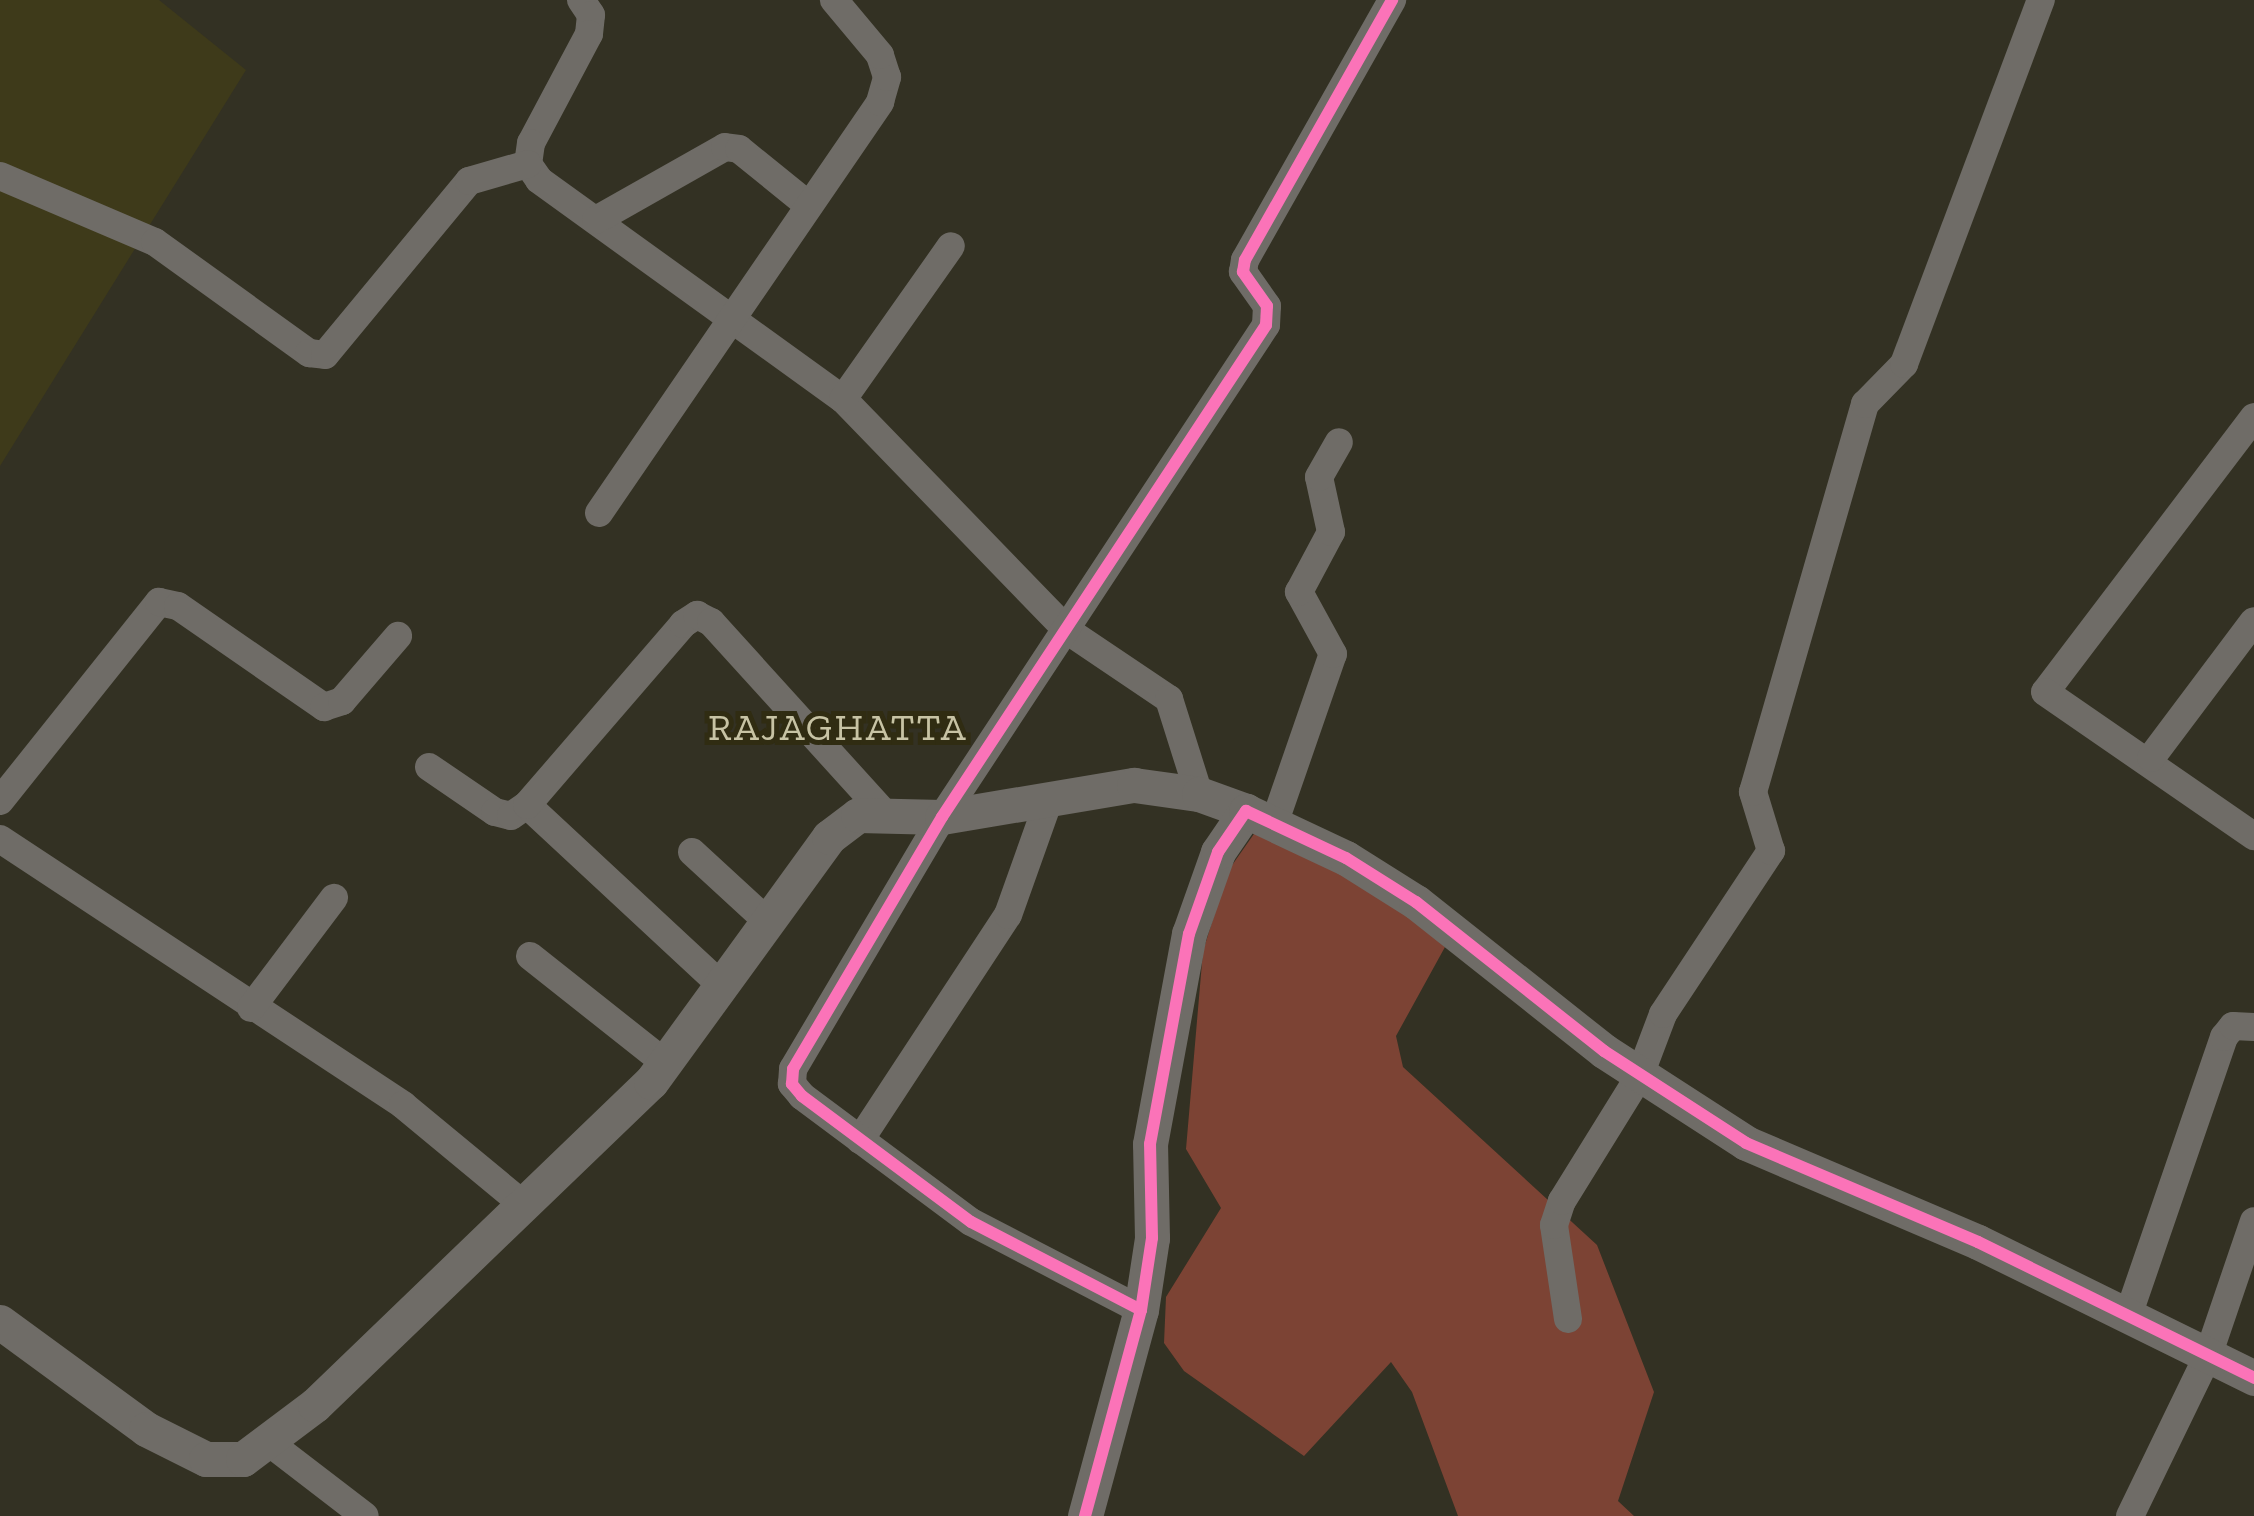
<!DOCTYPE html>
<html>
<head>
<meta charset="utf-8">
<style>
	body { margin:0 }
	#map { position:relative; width:2254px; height:1516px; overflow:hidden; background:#333123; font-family:"Zilla Slab",serif }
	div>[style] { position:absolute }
	.built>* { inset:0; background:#3e3a1a }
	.green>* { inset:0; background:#7c4334 }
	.minor>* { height:28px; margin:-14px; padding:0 14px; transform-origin:14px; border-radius:14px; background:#6f6c67 }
	.tertiary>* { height:35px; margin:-17.5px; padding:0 17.5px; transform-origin:17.5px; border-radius:17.5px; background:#6f6c67 }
	.cycleway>* { height:12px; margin:-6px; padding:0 6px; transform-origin:6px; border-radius:6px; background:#fb73b8 }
	span { translate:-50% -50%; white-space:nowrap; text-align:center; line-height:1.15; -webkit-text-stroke:10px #302c12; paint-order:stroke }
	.quarter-label { font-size:38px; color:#c7c3a4; letter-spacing:2.5px }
</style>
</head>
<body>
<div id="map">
	<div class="built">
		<i style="clip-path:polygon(0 0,159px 0,246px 70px,0 466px)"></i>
	</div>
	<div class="green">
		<i style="clip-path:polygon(1256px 831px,1387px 897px,1445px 947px,1396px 1036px,1403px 1067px,1597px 1245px,1654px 1392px,1618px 1501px,1634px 1516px,1458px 1516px,1412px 1392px,1391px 1362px,1304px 1456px,1184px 1371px,1164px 1343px,1166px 1297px,1221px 1208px,1186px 1149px,1203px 951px,1228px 871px)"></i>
	</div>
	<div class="minor">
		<i style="left:581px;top:0;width:18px;rotate:56deg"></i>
		<i style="left:591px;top:15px;width:19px;rotate:96deg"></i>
		<i style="left:589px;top:34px;width:123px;rotate:118deg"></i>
		<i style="left:531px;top:143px;width:21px;rotate:98deg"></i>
		<i style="left:528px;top:164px;width:19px;rotate:55deg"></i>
		<i style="left:539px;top:180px;width:375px;rotate:35.8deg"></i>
		<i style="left:843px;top:399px;width:323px;rotate:45.9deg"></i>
		<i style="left:1068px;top:631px;width:122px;rotate:34deg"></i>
		<i style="left:1169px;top:699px;width:100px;rotate:72.5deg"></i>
		<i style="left:0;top:176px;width:168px;rotate:23.1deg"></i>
		<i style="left:155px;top:242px;width:190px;rotate:35.8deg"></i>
		<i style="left:309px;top:353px;width:16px;rotate:7deg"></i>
		<i style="left:325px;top:355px;width:226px;rotate:-50.4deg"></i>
		<i style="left:469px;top:181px;width:61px;rotate:-16.1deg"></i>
		<i style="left:596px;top:220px;width:148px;rotate:-29.5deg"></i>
		<i style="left:725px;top:147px;width:14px;rotate:8deg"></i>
		<i style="left:739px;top:149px;width:87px;rotate:39deg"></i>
		<i style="left:843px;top:399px;width:187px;rotate:-54.8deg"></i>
		<i style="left:2254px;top:417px;width:345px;rotate:127.2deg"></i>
		<i style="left:2045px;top:692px;width:254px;rotate:34.6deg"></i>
		<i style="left:599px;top:513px;width:498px;rotate:-55.6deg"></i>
		<i style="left:880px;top:102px;width:26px;rotate:-74deg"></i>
		<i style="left:887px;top:77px;width:23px;rotate:-108deg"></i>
		<i style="left:880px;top:55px;width:72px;rotate:-129.9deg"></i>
		<i style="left:2151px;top:758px;width:171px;rotate:-53.1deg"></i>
		<i style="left:429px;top:767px;width:80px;rotate:34.3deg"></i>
		<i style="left:495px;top:812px;width:16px;rotate:14deg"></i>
		<i style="left:511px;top:816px;width:19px;rotate:-35deg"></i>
		<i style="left:0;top:801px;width:255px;rotate:-51.4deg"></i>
		<i style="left:159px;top:602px;width:19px;rotate:12deg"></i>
		<i style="left:178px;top:606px;width:178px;rotate:34.7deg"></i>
		<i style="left:324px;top:707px;width:19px;rotate:-18deg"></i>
		<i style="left:342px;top:701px;width:86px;rotate:-49.3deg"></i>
		<i style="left:1274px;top:824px;width:180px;rotate:-70.9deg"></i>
		<i style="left:1333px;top:654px;width:71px;rotate:-118.7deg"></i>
		<i style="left:1299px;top:592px;width:68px;rotate:-61.9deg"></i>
		<i style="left:1331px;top:532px;width:56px;rotate:-102.3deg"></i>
		<i style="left:1319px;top:477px;width:40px;rotate:-60.3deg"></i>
		<i style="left:0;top:839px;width:483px;rotate:33.4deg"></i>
		<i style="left:403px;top:1105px;width:157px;rotate:39.6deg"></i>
		<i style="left:692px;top:852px;width:103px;rotate:42.6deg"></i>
		<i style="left:530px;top:956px;width:172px;rotate:38.4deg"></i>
		<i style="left:722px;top:986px;width:266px;rotate:-137.1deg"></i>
		<i style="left:527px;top:805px;width:239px;rotate:-49.2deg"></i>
		<i style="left:683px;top:624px;width:17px;rotate:-33deg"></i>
		<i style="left:697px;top:615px;width:16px;rotate:27deg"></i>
		<i style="left:711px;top:622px;width:261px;rotate:47.8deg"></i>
		<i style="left:251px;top:1008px;width:138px;rotate:-53deg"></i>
		<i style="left:860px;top:1140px;width:269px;rotate:-56.7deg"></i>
		<i style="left:1008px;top:915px;width:122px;rotate:-70.4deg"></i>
		<i style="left:1141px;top:1310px;width:191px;rotate:-152.6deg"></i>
		<i style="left:971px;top:1222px;width:211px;rotate:-143.3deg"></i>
		<i style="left:802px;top:1096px;width:16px;rotate:-130deg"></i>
		<i style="left:792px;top:1084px;width:15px;rotate:-86deg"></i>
		<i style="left:793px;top:1069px;width:293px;rotate:-59.4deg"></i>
		<i style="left:942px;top:817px;width:589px;rotate:-56.63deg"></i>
		<i style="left:1266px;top:325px;width:19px;rotate:-87deg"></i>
		<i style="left:1267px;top:306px;width:42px;rotate:-125.2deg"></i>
		<i style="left:1243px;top:272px;width:12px;rotate:-81deg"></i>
		<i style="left:1245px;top:260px;width:299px;rotate:-60.5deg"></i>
		<i style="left:2129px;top:1313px;width:292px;rotate:-71deg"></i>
		<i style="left:2224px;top:1037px;width:14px;rotate:-51deg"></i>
		<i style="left:2233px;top:1026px;width:21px;rotate:3deg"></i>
		<i style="left:1568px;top:1319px;width:95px;rotate:-98.5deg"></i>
		<i style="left:1554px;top:1225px;width:25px;rotate:-72deg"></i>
		<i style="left:1562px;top:1201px;width:148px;rotate:-58.2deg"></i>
		<i style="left:1640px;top:1075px;width:65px;rotate:-69.3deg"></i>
		<i style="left:1663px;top:1014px;width:196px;rotate:-56.5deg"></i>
		<i style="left:1771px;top:851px;width:62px;rotate:-107deg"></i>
		<i style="left:1753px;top:792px;width:404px;rotate:-73.9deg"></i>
		<i style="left:1865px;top:404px;width:56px;rotate:-45.7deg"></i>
		<i style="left:1904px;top:364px;width:389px;rotate:-69.4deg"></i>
		<i style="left:271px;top:1444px;width:118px;rotate:37.5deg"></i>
		<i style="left:2130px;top:1516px;width:181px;rotate:-64.1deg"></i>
		<i style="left:2209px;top:1353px;width:139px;rotate:-71.2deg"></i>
	</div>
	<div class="tertiary">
		<i style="left:0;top:1322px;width:181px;rotate:36.2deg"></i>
		<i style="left:146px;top:1429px;width:67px;rotate:26.6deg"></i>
		<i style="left:206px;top:1459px;width:37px"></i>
		<i style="left:243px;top:1459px;width:90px;rotate:-36.9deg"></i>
		<i style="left:315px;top:1405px;width:466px;rotate:-43.9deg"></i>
		<i style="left:651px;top:1082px;width:303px;rotate:-54deg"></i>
		<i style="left:829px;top:837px;width:36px;rotate:-37deg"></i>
		<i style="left:858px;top:815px;width:84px;rotate:1.4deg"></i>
		<i style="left:942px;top:817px;width:195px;rotate:-9.5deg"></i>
		<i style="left:1134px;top:785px;width:66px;rotate:7.9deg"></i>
		<i style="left:1199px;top:794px;width:50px;rotate:19.9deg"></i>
		<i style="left:1085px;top:1516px;width:213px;rotate:-74.8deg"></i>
		<i style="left:1141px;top:1310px;width:73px;rotate:-81.3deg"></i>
		<i style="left:1152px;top:1238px;width:94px;rotate:-91.2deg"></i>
		<i style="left:1150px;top:1144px;width:214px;rotate:-79.5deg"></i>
		<i style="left:1189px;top:934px;width:87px;rotate:-70.5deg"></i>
		<i style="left:1218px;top:852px;width:50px;rotate:-55.7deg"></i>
		<i style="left:1246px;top:811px;width:110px;rotate:25.2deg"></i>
		<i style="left:1346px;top:858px;width:83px;rotate:32.2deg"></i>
		<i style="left:1416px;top:902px;width:240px;rotate:38.4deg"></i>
		<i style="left:1604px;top:1051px;width:169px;rotate:32.9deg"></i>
		<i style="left:1746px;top:1143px;width:252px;rotate:23.1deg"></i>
		<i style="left:1978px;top:1242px;width:308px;rotate:26.2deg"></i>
	</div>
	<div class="cycleway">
		<i style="left:1141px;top:1310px;width:191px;rotate:-152.6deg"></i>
		<i style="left:971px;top:1222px;width:211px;rotate:-143.3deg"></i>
		<i style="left:802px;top:1096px;width:16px;rotate:-130deg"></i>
		<i style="left:792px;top:1084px;width:15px;rotate:-86deg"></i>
		<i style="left:793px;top:1069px;width:293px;rotate:-59.4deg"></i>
		<i style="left:942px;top:817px;width:589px;rotate:-56.63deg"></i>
		<i style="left:1266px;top:325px;width:19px;rotate:-87deg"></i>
		<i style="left:1267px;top:306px;width:42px;rotate:-125.2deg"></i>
		<i style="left:1243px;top:272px;width:12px;rotate:-81deg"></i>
		<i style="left:1245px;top:260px;width:299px;rotate:-60.5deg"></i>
		<i style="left:1085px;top:1516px;width:213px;rotate:-74.8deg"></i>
		<i style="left:1141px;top:1310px;width:73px;rotate:-81.3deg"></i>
		<i style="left:1152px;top:1238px;width:94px;rotate:-91.2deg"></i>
		<i style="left:1150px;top:1144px;width:214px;rotate:-79.5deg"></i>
		<i style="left:1189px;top:934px;width:87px;rotate:-70.5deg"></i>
		<i style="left:1218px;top:852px;width:50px;rotate:-55.7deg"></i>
		<i style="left:1246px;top:811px;width:110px;rotate:25.2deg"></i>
		<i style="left:1346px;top:858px;width:83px;rotate:32.2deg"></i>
		<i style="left:1416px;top:902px;width:240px;rotate:38.4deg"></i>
		<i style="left:1604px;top:1051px;width:169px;rotate:32.9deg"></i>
		<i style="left:1746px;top:1143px;width:252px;rotate:23.1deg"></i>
		<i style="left:1978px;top:1242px;width:308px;rotate:26.2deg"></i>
	</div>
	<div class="quarter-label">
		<span style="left:838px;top:728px">RAJAGHATTA</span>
	</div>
</div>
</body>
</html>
